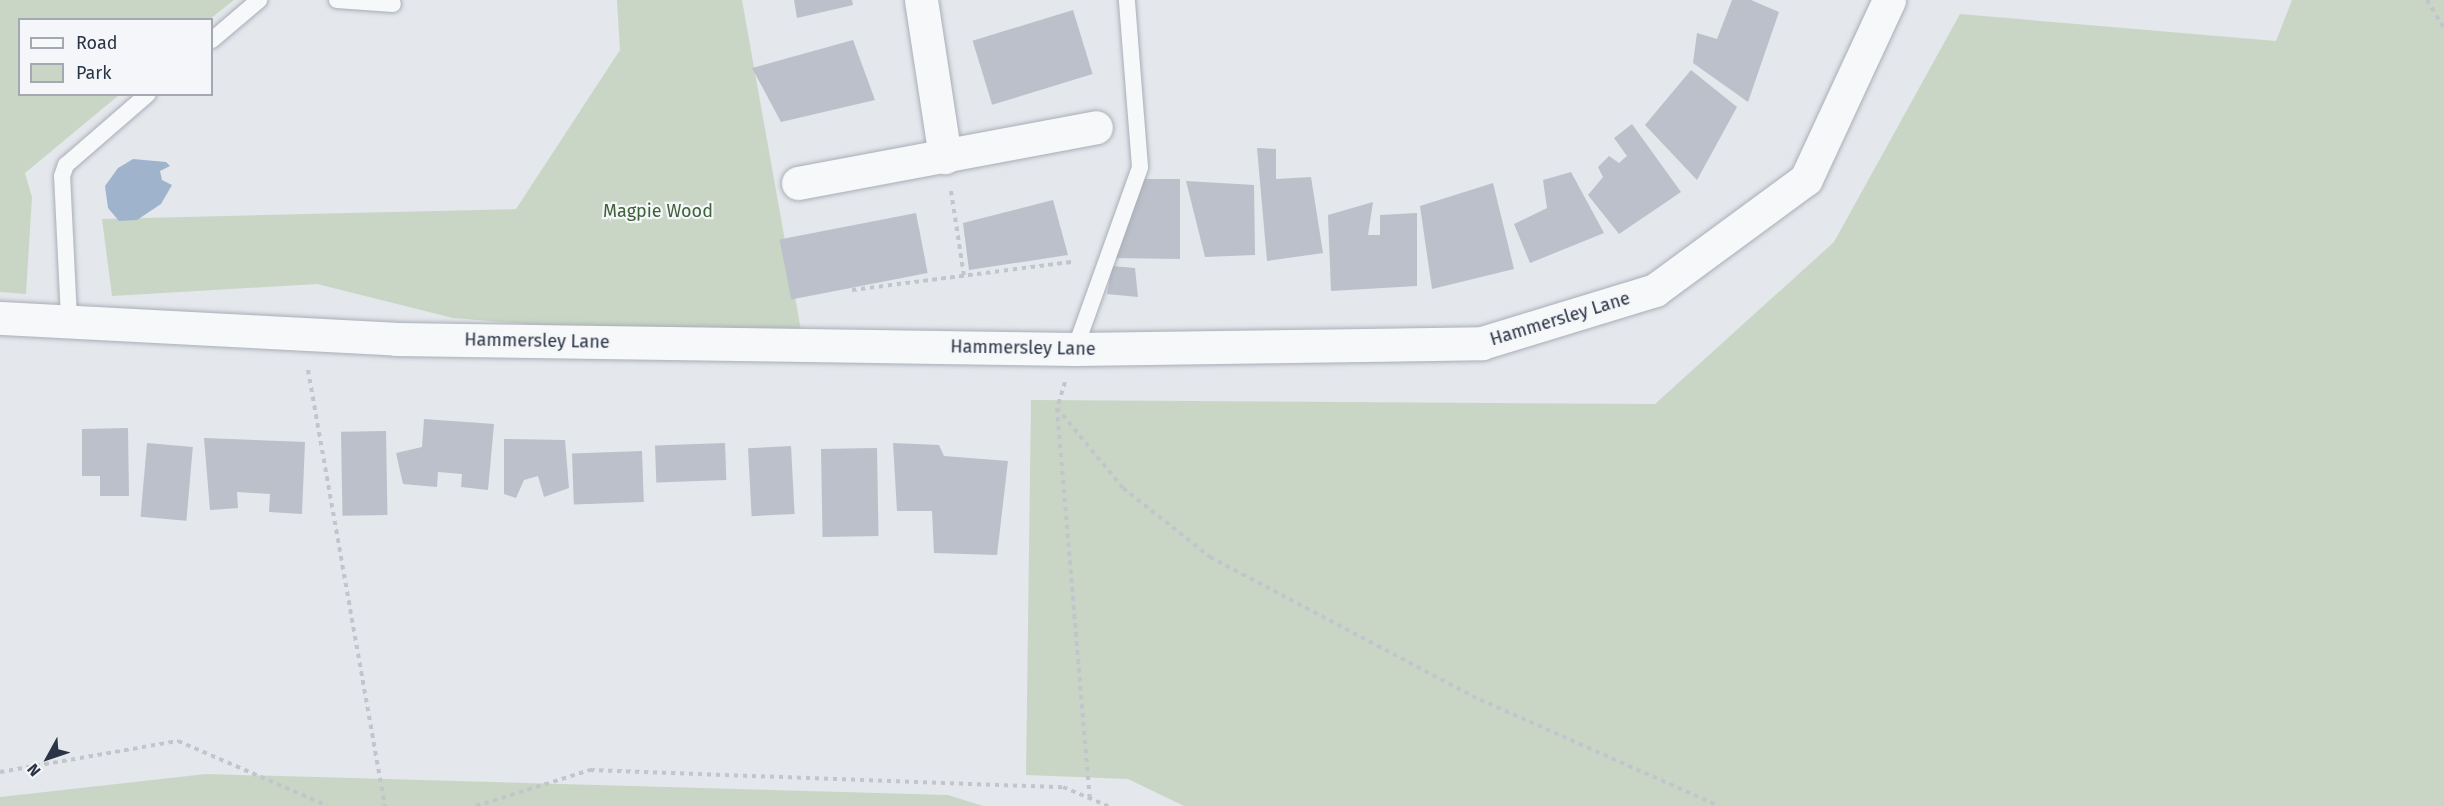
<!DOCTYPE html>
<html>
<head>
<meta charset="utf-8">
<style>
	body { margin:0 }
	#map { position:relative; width:2444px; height:806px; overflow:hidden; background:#e4e7ec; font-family:"Fira Sans",sans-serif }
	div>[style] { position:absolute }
	.green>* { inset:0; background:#c9d6c5 }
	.water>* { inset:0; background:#9fb4cc }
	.building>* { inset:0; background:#bbc0ca; transform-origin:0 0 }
	.path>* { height:4px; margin-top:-2px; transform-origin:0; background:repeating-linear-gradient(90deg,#c2c5cb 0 4.5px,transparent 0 9px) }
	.roads { filter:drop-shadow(0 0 2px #a9aeb7) drop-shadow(0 0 2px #a9aeb7) }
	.service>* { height:16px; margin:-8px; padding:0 8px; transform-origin:8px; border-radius:8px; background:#f7f8fa }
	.minor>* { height:33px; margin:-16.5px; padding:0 16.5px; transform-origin:16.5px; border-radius:16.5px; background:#f7f8fa }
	span { translate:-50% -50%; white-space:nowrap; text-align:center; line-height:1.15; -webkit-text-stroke:4.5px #f4f6f9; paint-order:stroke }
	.park-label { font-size:18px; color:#3f6138 }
	.street-label { font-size:18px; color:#2b3445 }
	.legend { position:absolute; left:18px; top:18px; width:195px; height:78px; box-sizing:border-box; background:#f4f6f9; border:2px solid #a4a8b1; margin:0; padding:8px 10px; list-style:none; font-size:18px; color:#2b3445 }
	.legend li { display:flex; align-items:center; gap:12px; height:30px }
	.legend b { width:30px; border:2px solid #a4a8b1 }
	.north { position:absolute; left:18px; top:728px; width:60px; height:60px; -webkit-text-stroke:4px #f4f6f9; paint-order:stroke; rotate:230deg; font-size:16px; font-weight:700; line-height:24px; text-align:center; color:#2b3445 }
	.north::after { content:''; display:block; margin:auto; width:21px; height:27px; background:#2b3445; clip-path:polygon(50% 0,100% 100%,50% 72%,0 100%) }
</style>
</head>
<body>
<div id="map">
	<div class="green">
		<i style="clip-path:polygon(0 0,234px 0,210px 19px,20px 20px,20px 94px,119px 95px,25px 173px,32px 197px,26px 294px,0 292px)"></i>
		<i style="clip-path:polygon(617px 0,742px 0,802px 336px,598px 330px,453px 318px,317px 284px,112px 296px,102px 219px,516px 209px,620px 50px)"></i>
		<i style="clip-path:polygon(2292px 0,2444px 0,2444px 806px,1184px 806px,1128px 779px,1026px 775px,1031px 400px,1655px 404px,1834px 242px,1960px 14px,2276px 41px)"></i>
		<i style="clip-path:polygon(206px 774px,948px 795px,983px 806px,0 806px,0 797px)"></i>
	</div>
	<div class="water">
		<i style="clip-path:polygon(133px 159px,166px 162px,170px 166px,160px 171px,162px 180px,172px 185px,161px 204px,137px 220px,119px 221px,108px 208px,105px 186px,118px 168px)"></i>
	</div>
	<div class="building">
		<i style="clip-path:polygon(794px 0,852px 0,853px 5px,797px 18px)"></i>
		<i style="clip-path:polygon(1732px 0,1751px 0,1779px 12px,1748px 102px,1693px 63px,1697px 33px,1717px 39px)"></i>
		<i style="left:1073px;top:10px;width:67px;height:105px;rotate:73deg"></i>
		<i style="clip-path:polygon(853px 40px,875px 100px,781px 122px,752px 68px)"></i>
		<i style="clip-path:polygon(1691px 70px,1737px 107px,1697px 180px,1645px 125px)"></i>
		<i style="clip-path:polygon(1632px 124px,1681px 192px,1619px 234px,1588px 195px,1603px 177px,1598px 167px,1609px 156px,1619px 163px,1627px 156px,1614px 138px)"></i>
		<i style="clip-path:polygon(1257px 148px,1276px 149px,1276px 179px,1311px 177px,1323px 253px,1267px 261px)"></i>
		<i style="clip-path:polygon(1571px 172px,1604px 233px,1530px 263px,1514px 224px,1547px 208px,1543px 180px)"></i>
		<i style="clip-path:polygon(1142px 179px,1180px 179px,1180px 259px,1115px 258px)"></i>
		<i style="clip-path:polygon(1186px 181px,1254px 185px,1255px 255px,1205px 257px)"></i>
		<i style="clip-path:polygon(1493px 183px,1514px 269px,1432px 289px,1420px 206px)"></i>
		<i style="clip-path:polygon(1053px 200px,1068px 255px,969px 270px,963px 223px)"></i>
		<i style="clip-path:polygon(1373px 202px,1368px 235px,1380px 235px,1380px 215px,1417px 213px,1417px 286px,1331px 291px,1328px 215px)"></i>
		<i style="left:916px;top:213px;width:61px;height:139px;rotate:79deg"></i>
		<i style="clip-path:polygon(1112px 266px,1135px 268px,1138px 297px,1107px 294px)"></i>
		<i style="clip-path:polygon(424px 419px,494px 424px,488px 490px,461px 487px,462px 474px,438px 472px,437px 487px,403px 484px,396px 453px,422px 447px)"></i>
		<i style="clip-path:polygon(128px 428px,129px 496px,100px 496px,100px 476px,82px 476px,82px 429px)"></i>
		<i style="left:386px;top:431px;width:84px;height:45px;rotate:89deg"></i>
		<i style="clip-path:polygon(204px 438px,305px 442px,302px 514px,269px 512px,270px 494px,237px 492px,238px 508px,210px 510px)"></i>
		<i style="clip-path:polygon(504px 439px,565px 440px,569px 488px,544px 497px,538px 476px,524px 480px,516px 498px,504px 494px)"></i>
		<i style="left:147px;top:443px;width:46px;height:74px;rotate:5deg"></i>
		<i style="left:725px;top:443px;width:37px;height:70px;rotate:88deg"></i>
		<i style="clip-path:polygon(893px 443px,939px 445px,944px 456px,1008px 461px,997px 555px,934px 553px,932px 511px,897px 511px)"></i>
		<i style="left:791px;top:446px;width:68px;height:43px;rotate:87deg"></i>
		<i style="left:877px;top:448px;width:88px;height:56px;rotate:89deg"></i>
		<i style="left:642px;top:451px;width:51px;height:70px;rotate:88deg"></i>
	</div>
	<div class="path">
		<i style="left:2427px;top:0;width:33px;rotate:59deg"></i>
		<i style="left:951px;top:191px;width:86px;rotate:81.3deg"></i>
		<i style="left:852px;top:290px;width:221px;rotate:-7.3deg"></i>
		<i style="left:308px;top:370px;width:443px;rotate:80deg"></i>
		<i style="left:1065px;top:382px;width:27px;rotate:107deg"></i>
		<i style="left:1057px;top:408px;width:391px;rotate:85.2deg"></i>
		<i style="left:1057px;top:408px;width:104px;rotate:50.5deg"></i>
		<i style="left:1123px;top:488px;width:111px;rotate:38.4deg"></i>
		<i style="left:1210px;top:557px;width:297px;rotate:27.9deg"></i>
		<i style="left:1472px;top:696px;width:270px;rotate:24deg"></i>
		<i style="left:0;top:772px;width:181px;rotate:-9.9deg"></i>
		<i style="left:178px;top:741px;width:163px;rotate:23.4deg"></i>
		<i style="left:476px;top:806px;width:120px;rotate:-17.5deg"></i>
		<i style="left:590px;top:770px;width:473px;rotate:2.1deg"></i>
		<i style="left:1063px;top:787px;width:49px;rotate:22.9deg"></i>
	</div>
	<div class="roads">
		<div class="service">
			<i style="left:337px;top:0;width:56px;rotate:4.1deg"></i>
			<i style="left:212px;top:40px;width:62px;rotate:-40.4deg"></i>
			<i style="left:69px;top:318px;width:142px;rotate:-92.8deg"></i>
			<i style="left:62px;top:176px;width:12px;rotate:-70deg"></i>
			<i style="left:66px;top:165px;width:108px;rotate:-40.9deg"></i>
			<i style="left:1075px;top:349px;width:193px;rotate:-70.3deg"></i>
			<i style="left:1140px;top:167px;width:168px;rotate:-94.5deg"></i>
		</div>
		<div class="minor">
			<i style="left:921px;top:0;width:159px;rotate:81.3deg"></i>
			<i style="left:798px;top:183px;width:303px;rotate:-10.6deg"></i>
			<i style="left:0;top:318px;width:397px;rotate:3deg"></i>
			<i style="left:396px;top:339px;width:679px;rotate:0.84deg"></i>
			<i style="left:1075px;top:349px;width:407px;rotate:-0.8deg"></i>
			<i style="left:1482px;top:343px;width:181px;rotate:-17deg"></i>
			<i style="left:1655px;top:290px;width:187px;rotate:-36.3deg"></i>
			<i style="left:1806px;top:179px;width:197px;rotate:-65.1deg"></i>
		</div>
	</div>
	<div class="park-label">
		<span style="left:658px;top:211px">Magpie Wood</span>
	</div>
	<div class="street-label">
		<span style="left:1560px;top:319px;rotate:-17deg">Hammersley Lane</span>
		<span style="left:537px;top:341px;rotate:1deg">Hammersley Lane</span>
		<span style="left:1023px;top:348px;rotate:1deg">Hammersley Lane</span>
	</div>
	<ul class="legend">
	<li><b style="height:8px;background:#f7f8fa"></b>Road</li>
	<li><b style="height:16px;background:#c9d6c5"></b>Park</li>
	</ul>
	<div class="north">N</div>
</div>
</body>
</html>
